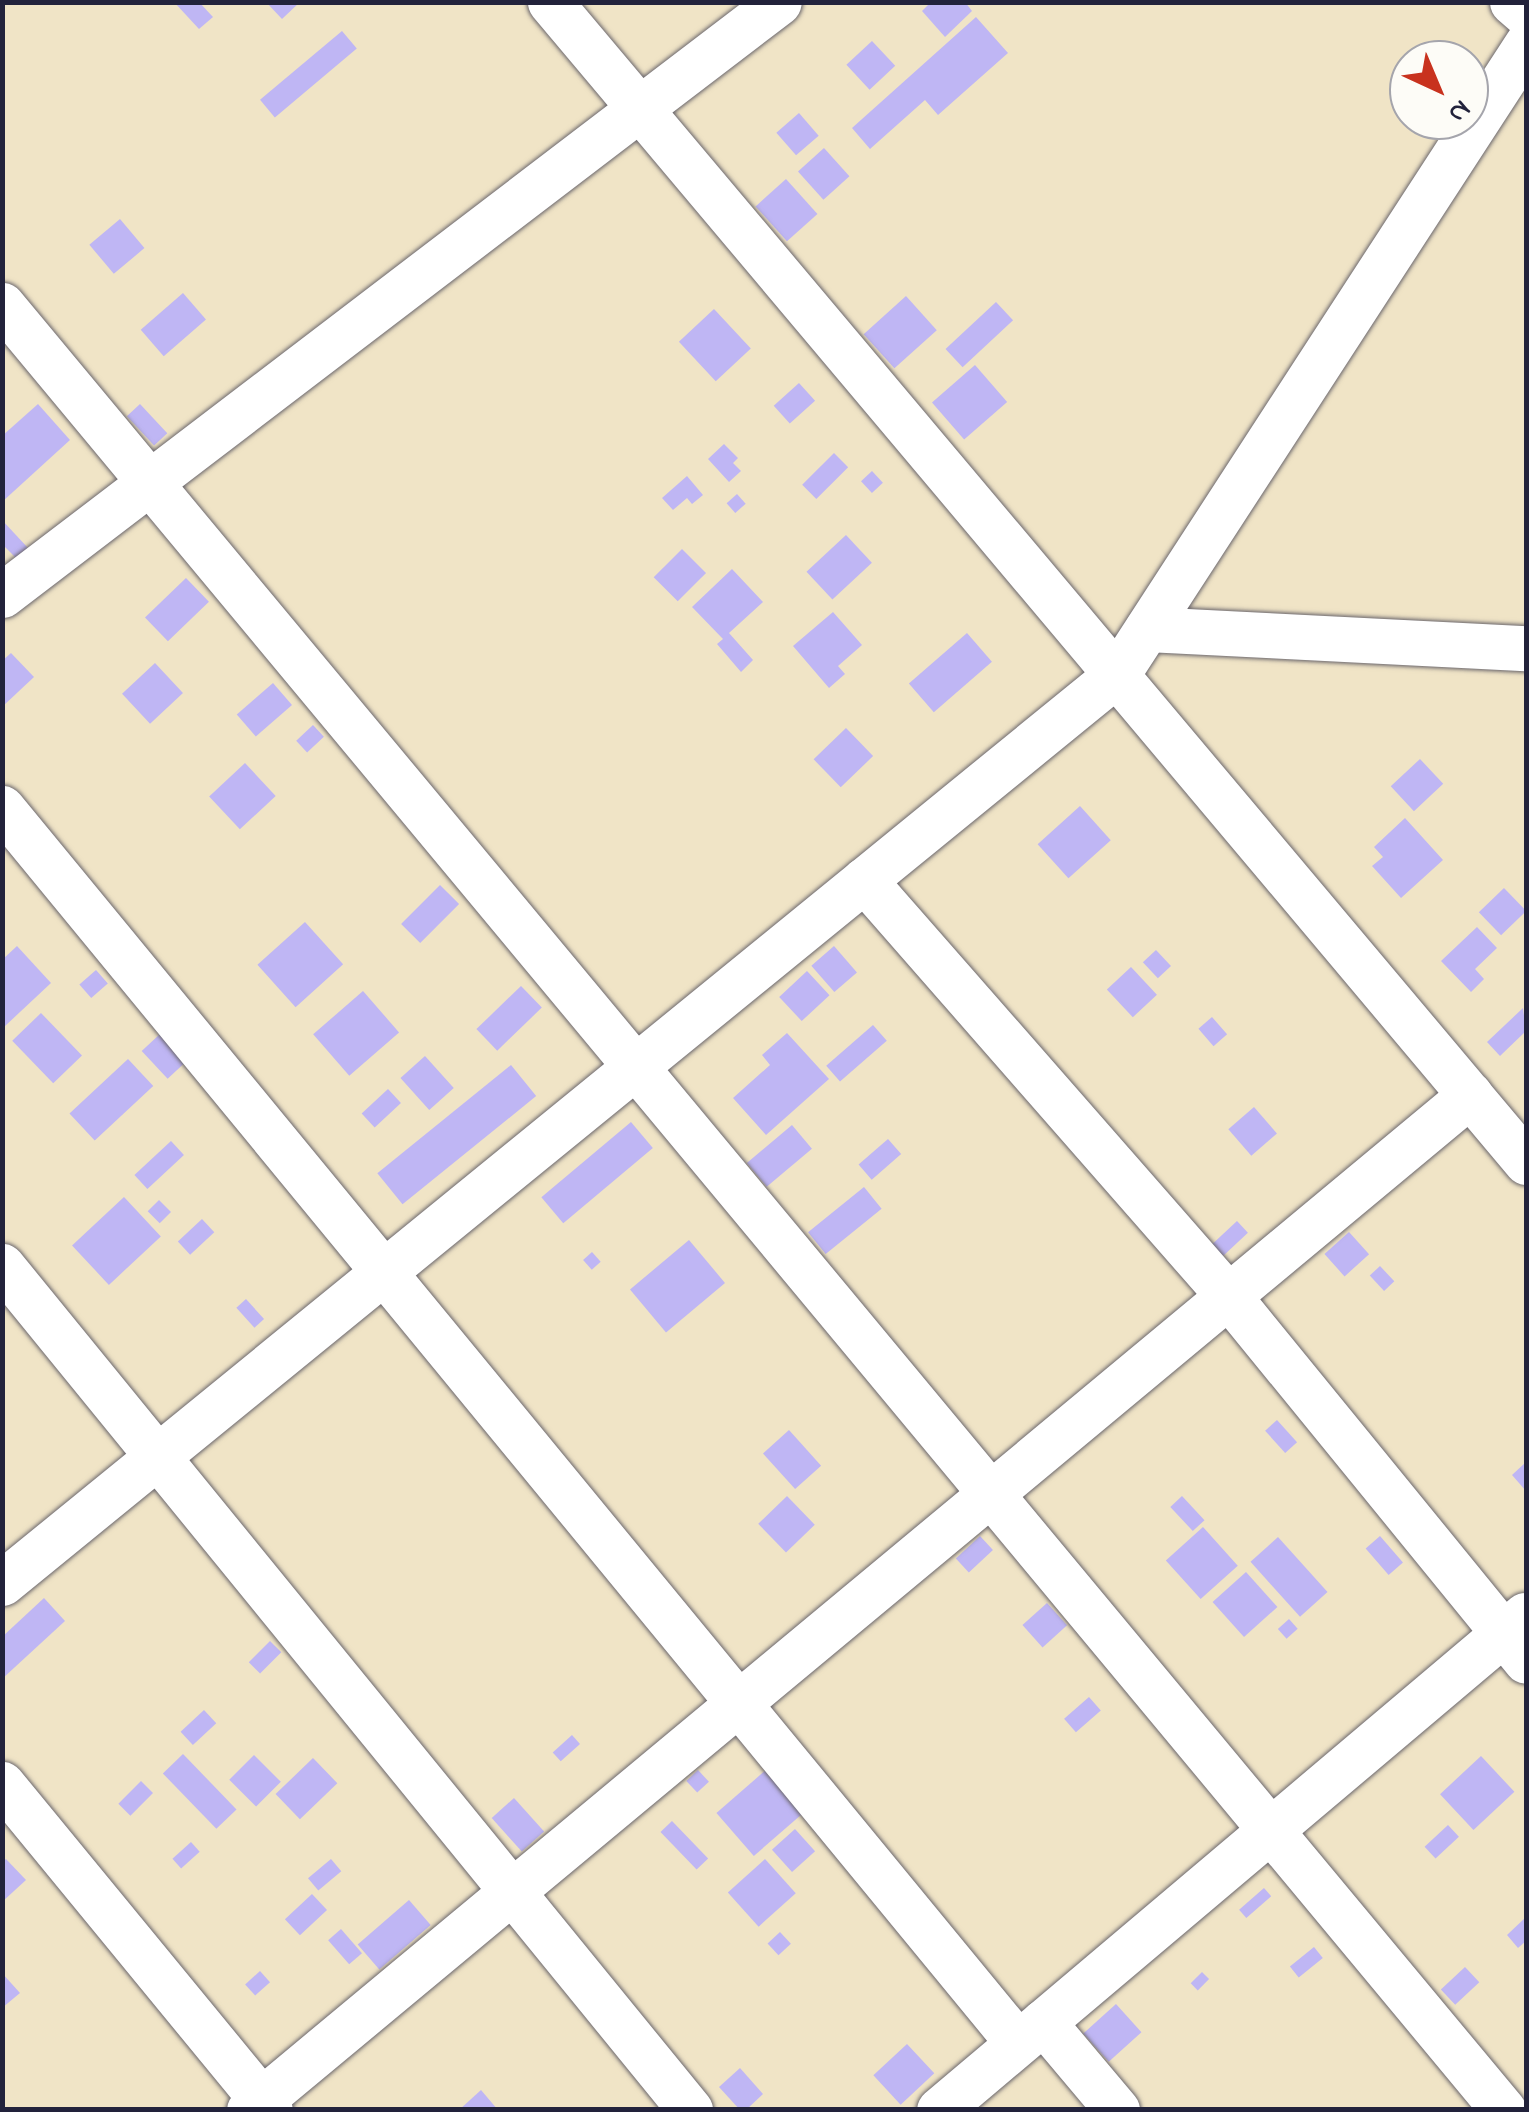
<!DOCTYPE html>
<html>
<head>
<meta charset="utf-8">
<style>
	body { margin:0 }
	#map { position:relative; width:1529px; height:2112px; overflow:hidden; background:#f0e4c6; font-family:"Indie Flower",sans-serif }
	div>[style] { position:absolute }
	.building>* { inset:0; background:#bfb6f4; transform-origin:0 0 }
	.roads { filter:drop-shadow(0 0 2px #6a666c) drop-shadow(0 0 2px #6a666c) }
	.minor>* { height:45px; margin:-22.5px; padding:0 22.5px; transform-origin:22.5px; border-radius:22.5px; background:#fff }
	span { translate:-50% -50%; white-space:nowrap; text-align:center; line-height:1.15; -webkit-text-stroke:8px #fdfcf7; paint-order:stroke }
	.frame { position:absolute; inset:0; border:5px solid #22223b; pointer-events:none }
	.north { position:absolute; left:1389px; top:40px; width:100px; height:100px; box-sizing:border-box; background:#fdfcf7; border:2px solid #a5a5ac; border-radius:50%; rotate:136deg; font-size:28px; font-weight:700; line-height:40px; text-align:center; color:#22223b }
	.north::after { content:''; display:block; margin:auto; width:35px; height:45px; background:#c8321e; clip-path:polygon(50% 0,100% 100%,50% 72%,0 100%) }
</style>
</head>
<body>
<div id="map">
	<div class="building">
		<i style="clip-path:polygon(174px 2px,199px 2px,213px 17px,199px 29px)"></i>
		<i style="clip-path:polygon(266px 2px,300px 2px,282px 19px)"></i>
		<i style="clip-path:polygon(931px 2px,965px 2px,972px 11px,945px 37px,922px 11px)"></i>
		<i style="clip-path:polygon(976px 17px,1008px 53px,938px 115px,925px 100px,870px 149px,852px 128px)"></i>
		<i style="left:342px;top:31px;width:23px;height:107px;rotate:50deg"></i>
		<i style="left:872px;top:41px;width:34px;height:35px;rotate:47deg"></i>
		<i style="left:799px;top:113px;width:30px;height:30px;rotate:49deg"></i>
		<i style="left:824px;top:148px;width:38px;height:35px;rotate:48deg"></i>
		<i style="left:786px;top:179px;width:47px;height:41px;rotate:48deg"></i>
		<i style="left:120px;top:219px;width:38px;height:40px;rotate:50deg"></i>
		<i style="left:183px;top:293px;width:35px;height:56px;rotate:49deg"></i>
		<i style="left:906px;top:296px;width:46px;height:57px;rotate:48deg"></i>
		<i style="left:996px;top:302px;width:25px;height:69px;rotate:47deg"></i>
		<i style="left:714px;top:309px;width:54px;height:48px;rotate:47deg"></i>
		<i style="left:975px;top:365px;width:49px;height:57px;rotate:49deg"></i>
		<i style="left:799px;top:383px;width:24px;height:34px;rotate:48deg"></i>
		<i style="clip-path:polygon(38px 404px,70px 440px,2px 502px,2px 436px)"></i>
		<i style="left:140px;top:404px;width:40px;height:18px;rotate:47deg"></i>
		<i style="clip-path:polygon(724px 444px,738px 458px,733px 463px,741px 471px,729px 482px,708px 459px)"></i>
		<i style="left:834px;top:453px;width:20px;height:45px;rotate:45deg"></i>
		<i style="left:872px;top:471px;width:16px;height:15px;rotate:47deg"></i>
		<i style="clip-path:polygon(687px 476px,703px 495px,692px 504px,687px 498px,673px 510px,662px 498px)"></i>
		<i style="left:737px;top:494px;width:13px;height:14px;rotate:48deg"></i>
		<i style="clip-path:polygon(2px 520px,28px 548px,17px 559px,2px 544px)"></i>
		<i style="left:846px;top:535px;width:38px;height:54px;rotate:47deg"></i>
		<i style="left:682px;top:549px;width:34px;height:40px;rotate:45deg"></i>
		<i style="clip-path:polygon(732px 569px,763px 602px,729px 633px,753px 660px,741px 672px,717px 644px,723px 639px,692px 607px)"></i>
		<i style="left:186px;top:578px;width:33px;height:57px;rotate:46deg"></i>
		<i style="clip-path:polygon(833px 612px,862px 645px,838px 666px,845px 674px,829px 688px,793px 646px)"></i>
		<i style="left:967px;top:633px;width:38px;height:77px;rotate:49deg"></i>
		<i style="clip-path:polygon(11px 653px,34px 677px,2px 707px,2px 661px)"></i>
		<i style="left:155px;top:663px;width:41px;height:45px;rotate:47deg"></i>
		<i style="left:273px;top:683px;width:29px;height:48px;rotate:49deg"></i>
		<i style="left:313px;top:725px;width:16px;height:23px;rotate:47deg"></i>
		<i style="left:846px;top:728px;width:39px;height:45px;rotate:46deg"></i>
		<i style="left:1420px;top:759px;width:34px;height:40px;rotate:47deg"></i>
		<i style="left:245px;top:763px;width:45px;height:49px;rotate:47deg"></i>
		<i style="left:1080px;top:806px;width:46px;height:57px;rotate:48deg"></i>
		<i style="clip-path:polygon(1405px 818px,1443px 860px,1401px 898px,1372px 866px,1383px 857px,1374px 847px)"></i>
		<i style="left:440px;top:885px;width:27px;height:55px;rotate:45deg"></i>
		<i style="left:1504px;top:888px;width:32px;height:35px;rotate:46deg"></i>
		<i style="left:305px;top:922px;width:57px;height:64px;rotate:48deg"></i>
		<i style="clip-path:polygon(1477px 927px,1497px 948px,1475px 969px,1484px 979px,1471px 992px,1441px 961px)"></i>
		<i style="clip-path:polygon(17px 946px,51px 983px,4px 1027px,2px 960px)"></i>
		<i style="left:834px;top:946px;width:35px;height:30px;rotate:49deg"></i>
		<i style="left:1156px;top:950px;width:22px;height:18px;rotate:47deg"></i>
		<i style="left:1131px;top:967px;width:38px;height:33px;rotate:47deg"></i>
		<i style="left:96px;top:970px;width:18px;height:22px;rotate:49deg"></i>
		<i style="left:807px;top:971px;width:33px;height:38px;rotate:47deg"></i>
		<i style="left:521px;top:986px;width:30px;height:62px;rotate:46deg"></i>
		<i style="left:363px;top:991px;width:55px;height:66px;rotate:49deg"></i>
		<i style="clip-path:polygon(1523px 1008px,1526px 1031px,1500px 1056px,1487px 1042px)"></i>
		<i style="left:41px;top:1013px;width:59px;height:40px;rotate:46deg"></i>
		<i style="left:1212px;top:1017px;width:23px;height:18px;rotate:49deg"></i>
		<i style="left:873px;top:1025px;width:21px;height:62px;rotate:49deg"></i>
		<i style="clip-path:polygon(787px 1033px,829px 1079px,766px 1135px,733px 1098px,770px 1065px,762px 1055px)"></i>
		<i style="left:160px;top:1034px;width:38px;height:25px;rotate:47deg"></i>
		<i style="left:425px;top:1056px;width:43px;height:33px;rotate:48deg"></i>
		<i style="left:128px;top:1059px;width:37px;height:80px;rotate:47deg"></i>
		<i style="left:511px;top:1065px;width:40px;height:172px;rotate:51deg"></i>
		<i style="left:388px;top:1089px;width:19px;height:36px;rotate:47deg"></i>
		<i style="left:1254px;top:1107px;width:35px;height:34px;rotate:49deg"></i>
		<i style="left:631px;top:1122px;width:34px;height:117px;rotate:50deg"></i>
		<i style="left:792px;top:1125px;width:31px;height:59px;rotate:50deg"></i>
		<i style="left:888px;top:1139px;width:20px;height:39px;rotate:49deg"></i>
		<i style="left:171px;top:1141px;width:19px;height:50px;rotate:47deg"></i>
		<i style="left:864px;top:1187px;width:28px;height:72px;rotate:51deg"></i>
		<i style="left:124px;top:1197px;width:54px;height:71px;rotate:47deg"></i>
		<i style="left:159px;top:1200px;width:17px;height:16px;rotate:45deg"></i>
		<i style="left:202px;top:1219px;width:18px;height:33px;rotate:47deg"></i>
		<i style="left:1237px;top:1221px;width:16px;height:34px;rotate:47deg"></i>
		<i style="left:1349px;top:1232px;width:30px;height:33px;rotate:48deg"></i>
		<i style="left:689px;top:1240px;width:56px;height:77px;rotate:50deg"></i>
		<i style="left:592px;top:1252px;width:13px;height:12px;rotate:48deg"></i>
		<i style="left:1380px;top:1266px;width:21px;height:14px;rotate:47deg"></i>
		<i style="left:246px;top:1299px;width:27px;height:13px;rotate:48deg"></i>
		<i style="left:1277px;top:1420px;width:30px;height:16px;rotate:48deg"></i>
		<i style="left:789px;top:1430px;width:48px;height:35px;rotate:48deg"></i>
		<i style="clip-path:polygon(1526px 1462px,1526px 1491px,1512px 1475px)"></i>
		<i style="left:787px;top:1496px;width:40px;height:40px;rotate:46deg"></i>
		<i style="left:1182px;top:1496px;width:33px;height:16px;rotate:47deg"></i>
		<i style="left:1203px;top:1527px;width:52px;height:50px;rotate:48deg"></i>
		<i style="left:980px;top:1536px;width:19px;height:33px;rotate:47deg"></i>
		<i style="left:1380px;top:1536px;width:35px;height:19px;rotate:49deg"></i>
		<i style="left:1278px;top:1537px;width:74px;height:37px;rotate:48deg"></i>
		<i style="left:1246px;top:1572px;width:47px;height:45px;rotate:48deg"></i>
		<i style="clip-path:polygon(44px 1598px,65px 1621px,2px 1679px,2px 1637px)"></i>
		<i style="left:1047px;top:1603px;width:30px;height:33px;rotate:48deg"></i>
		<i style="left:1289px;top:1619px;width:13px;height:15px;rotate:48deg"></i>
		<i style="left:270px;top:1641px;width:16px;height:30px;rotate:45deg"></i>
		<i style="left:1089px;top:1697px;width:18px;height:33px;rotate:49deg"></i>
		<i style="left:204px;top:1710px;width:18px;height:32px;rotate:47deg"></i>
		<i style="left:572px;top:1735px;width:12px;height:26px;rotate:48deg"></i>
		<i style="left:183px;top:1754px;width:77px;height:28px;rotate:46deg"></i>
		<i style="left:254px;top:1755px;width:38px;height:35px;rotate:45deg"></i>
		<i style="left:1481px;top:1756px;width:49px;height:56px;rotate:47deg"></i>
		<i style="left:313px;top:1758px;width:35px;height:52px;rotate:46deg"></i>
		<i style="left:767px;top:1769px;width:57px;height:67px;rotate:49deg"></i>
		<i style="left:698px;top:1770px;width:16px;height:16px;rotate:47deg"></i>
		<i style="left:141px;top:1781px;width:17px;height:32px;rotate:45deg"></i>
		<i style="left:514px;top:1798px;width:45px;height:30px;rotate:48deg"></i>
		<i style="left:672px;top:1821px;width:52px;height:16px;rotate:46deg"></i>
		<i style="left:1448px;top:1825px;width:16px;height:32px;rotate:47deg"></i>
		<i style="left:795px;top:1829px;width:30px;height:31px;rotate:48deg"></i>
		<i style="left:191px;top:1842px;width:13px;height:25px;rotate:48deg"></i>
		<i style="clip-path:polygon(6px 1859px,26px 1880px,2px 1902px,2px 1862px)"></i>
		<i style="left:331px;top:1859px;width:16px;height:30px;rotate:50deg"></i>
		<i style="left:765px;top:1859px;width:46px;height:50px;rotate:48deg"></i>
		<i style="left:1264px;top:1888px;width:11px;height:33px;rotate:49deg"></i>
		<i style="left:312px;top:1894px;width:22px;height:37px;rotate:47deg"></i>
		<i style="left:409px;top:1900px;width:33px;height:68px;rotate:49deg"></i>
		<i style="clip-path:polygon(1526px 1917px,1526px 1941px,1518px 1948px,1507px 1935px)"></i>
		<i style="left:341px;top:1929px;width:32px;height:17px;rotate:49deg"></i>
		<i style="left:780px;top:1932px;width:16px;height:17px;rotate:47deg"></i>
		<i style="left:1314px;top:1947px;width:14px;height:31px;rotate:51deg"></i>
		<i style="left:1465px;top:1967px;width:21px;height:33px;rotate:47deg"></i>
		<i style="left:260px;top:1971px;width:15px;height:20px;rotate:48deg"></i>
		<i style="left:1202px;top:1972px;width:10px;height:16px;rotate:45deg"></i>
		<i style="clip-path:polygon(2px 1973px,20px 1993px,2px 2008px)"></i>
		<i style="left:1116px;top:2004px;width:38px;height:44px;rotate:48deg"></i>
		<i style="left:907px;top:2044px;width:40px;height:46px;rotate:47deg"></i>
		<i style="clip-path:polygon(740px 2068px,763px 2094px,746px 2110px,740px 2110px,719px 2087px)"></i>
		<i style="clip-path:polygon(481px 2090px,498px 2110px,459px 2110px)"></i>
	</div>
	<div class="roads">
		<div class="minor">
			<i style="left:550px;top:2px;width:1516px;rotate:49.92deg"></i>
			<i style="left:1512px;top:2px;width:18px;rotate:41deg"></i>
			<i style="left:2px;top:305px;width:2348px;rotate:50.25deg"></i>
			<i style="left:2px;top:595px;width:977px;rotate:-37.35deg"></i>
			<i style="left:1147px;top:629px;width:379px;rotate:2.9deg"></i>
			<i style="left:2px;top:808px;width:1599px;rotate:50.56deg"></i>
			<i style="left:864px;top:880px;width:556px;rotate:48.79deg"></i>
			<i style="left:1230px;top:1298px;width:468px;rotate:50.8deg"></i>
			<i style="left:2px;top:1266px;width:1089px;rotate:50.81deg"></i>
			<i style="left:2px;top:1583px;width:1440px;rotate:-39.19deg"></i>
			<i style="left:1118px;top:673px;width:749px;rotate:-56.99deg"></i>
			<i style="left:2px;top:1784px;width:422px;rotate:50.6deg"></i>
			<i style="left:1043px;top:2022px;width:115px;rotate:49.9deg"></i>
			<i style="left:249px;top:2110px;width:1588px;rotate:-39.74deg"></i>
			<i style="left:939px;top:2110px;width:767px;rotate:-40.19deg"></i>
		</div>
	</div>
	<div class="frame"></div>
	<div class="north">N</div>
</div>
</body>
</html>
